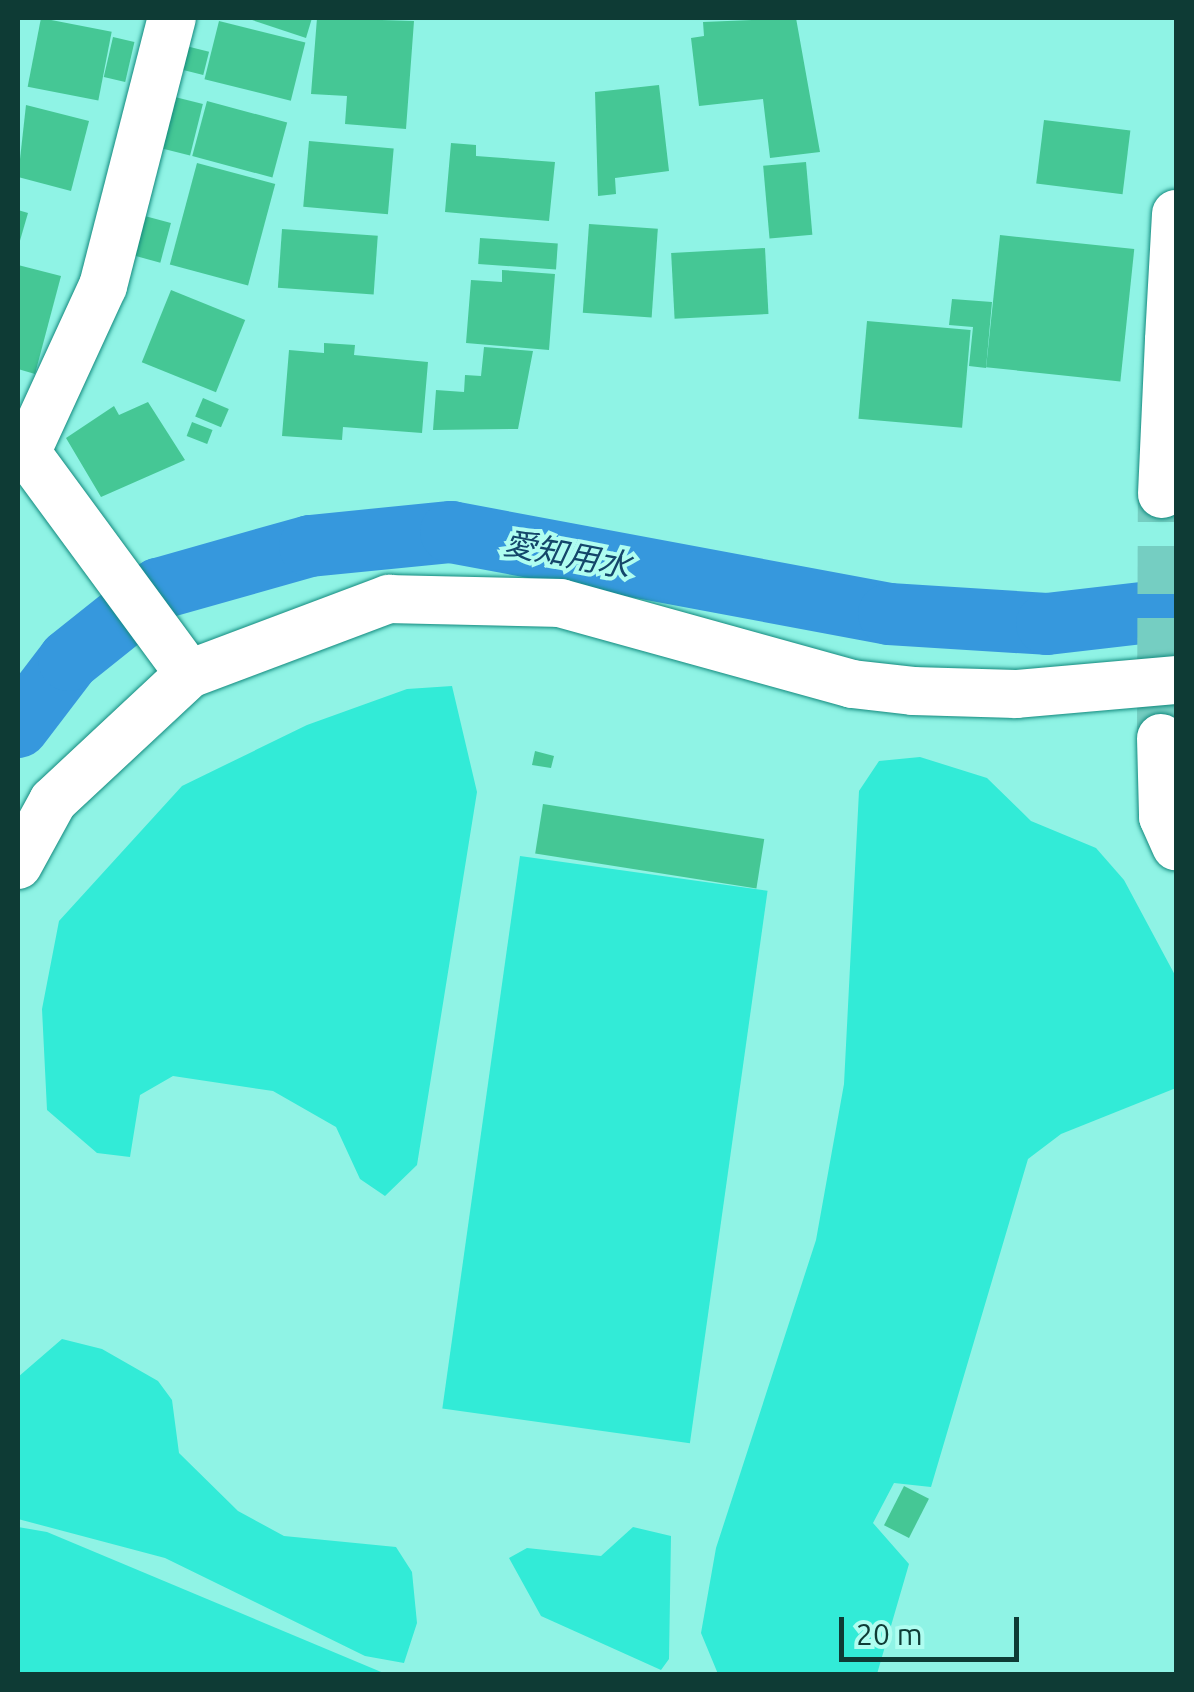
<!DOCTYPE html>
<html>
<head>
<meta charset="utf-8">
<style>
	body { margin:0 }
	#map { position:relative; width:1194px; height:1692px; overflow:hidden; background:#8ff3e5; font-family:Ubuntu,"Noto Sans JP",sans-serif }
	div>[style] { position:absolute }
	.green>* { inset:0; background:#32ebd7; transform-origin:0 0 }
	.canal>* { height:62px; margin:-31px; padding:0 31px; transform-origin:31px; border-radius:31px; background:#3698dd }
	.building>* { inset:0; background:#45c795; transform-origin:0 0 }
	.street-tunnel>* { height:48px; margin-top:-24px; transform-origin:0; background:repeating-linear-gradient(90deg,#75cec2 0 48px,transparent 0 72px) }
	.roads { filter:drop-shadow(0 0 2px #138a7e) drop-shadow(0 0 2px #138a7e) }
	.street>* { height:48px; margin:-24px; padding:0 24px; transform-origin:24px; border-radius:24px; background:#fff }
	span { translate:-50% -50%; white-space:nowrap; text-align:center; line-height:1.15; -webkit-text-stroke:8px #affdf0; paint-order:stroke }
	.water-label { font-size:32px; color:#14466a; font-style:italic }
	.frame { position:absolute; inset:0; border:20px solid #0e3b35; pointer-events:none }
	.scale { position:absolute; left:839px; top:1617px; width:180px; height:45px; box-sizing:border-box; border:5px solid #0e3b35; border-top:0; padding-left:12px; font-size:30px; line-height:35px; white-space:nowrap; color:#0e3b35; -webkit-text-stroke:8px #affdf0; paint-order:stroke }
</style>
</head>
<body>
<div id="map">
	<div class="green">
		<i style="clip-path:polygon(452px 686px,477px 792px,417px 1165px,385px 1196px,360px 1179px,336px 1127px,273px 1091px,173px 1076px,140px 1095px,130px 1157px,97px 1153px,47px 1110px,42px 1009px,59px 921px,182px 786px,307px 725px,407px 689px)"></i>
		<i style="clip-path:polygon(920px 757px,987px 778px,1031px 821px,1096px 848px,1124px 880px,1176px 977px,1176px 1088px,1061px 1134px,1028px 1159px,931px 1487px,894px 1483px,873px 1523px,909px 1564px,877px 1674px,718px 1674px,701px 1633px,716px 1548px,816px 1240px,844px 1084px,859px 791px,879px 761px)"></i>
		<i style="left:520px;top:856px;width:250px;height:558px;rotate:8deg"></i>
		<i style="clip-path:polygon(62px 1339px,102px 1349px,158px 1381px,172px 1400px,179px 1453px,238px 1511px,284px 1536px,396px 1547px,412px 1572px,417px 1623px,404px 1663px,365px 1656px,165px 1558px,18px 1519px,18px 1377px)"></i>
		<i style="clip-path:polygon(18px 1527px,47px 1532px,386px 1674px,18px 1674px)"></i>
		<i style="clip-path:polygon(633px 1527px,671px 1536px,669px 1659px,661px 1670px,541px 1616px,509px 1558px,527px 1548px,601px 1556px)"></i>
	</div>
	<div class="canal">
		<i style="left:18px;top:727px;width:84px;rotate:-52.7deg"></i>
		<i style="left:69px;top:660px;width:114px;rotate:-38.6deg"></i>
		<i style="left:158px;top:589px;width:158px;rotate:-15.8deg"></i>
		<i style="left:310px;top:546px;width:142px;rotate:-5.7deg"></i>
		<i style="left:451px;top:532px;width:446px;rotate:10.6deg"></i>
		<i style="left:889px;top:614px;width:158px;rotate:3.6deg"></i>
		<i style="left:1047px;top:624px;width:130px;rotate:-6.6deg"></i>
	</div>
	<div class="building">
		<i style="left:41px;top:18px;width:72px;height:70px;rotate:11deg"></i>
		<i style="clip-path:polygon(246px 18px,312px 18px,306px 38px)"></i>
		<i style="clip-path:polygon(317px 18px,414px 21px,406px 129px,345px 124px,347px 96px,311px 94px)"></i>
		<i style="clip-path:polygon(796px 18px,820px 152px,770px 158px,763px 99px,699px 106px,691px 38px,704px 36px,703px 22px)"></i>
		<i style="left:219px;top:21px;width:89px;height:60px;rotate:14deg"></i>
		<i style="left:113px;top:37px;width:22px;height:41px;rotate:13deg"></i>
		<i style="left:178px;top:44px;width:32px;height:24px;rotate:14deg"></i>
		<i style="clip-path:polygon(659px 85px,669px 171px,615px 178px,616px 194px,598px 196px,595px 92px)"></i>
		<i style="left:167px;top:95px;width:37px;height:53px;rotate:14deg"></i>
		<i style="left:207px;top:101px;width:83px;height:57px;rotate:15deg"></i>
		<i style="clip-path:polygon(26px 105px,89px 121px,71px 191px,18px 177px)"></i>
		<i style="left:1044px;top:120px;width:87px;height:64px;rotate:7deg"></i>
		<i style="left:309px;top:141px;width:85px;height:66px;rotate:5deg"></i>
		<i style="clip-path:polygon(451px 143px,476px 145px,476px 156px,555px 162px,549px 221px,445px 212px)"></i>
		<i style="left:806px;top:162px;width:73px;height:43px;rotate:85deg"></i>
		<i style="left:197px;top:163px;width:81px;height:105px;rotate:15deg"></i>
		<i style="clip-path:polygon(18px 210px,28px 213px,19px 244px,18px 244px)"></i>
		<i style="left:141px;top:215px;width:31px;height:41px;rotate:15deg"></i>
		<i style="left:589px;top:224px;width:69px;height:89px;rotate:4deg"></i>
		<i style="left:282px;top:229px;width:96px;height:59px;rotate:4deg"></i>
		<i style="left:1000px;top:235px;width:135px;height:133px;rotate:6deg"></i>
		<i style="left:480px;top:238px;width:78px;height:26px;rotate:4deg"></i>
		<i style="left:765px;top:248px;width:66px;height:94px;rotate:87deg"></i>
		<i style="clip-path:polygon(18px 265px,61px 276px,35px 374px,18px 369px)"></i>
		<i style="clip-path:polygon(502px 270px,555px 274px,549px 350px,466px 343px,471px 280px,502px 282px)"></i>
		<i style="left:171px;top:290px;width:80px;height:78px;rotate:22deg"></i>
		<i style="clip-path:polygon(952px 299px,992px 302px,986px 368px,969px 366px,973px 327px,949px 325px)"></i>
		<i style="left:867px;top:321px;width:104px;height:98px;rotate:5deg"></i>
		<i style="clip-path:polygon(324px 343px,355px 345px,354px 355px,428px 362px,422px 433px,343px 427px,342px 440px,282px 436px,289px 350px,324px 353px)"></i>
		<i style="clip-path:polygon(484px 347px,533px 351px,518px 429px,433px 430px,436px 390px,464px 392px,465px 375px,481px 376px)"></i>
		<i style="left:203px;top:398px;width:28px;height:20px;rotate:23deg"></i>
		<i style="clip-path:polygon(148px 402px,185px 460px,101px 497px,66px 438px,114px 406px,119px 415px)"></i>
		<i style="left:192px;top:422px;width:22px;height:15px;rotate:21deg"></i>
		<i style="clip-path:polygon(535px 751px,554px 756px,551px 768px,532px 765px)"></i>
		<i style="left:543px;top:804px;width:224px;height:50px;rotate:9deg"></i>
		<i style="left:904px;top:1486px;width:28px;height:44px;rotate:27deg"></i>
	</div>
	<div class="street-tunnel">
		<i style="left:1161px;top:738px;width:244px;rotate:-89.8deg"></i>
	</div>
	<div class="roads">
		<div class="street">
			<i style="left:1176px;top:214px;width:127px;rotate:93.2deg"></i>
			<i style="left:1169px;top:341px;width:7px"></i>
			<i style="left:18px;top:441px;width:289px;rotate:53.7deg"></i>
			<i style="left:27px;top:451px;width:182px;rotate:-65.3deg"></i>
			<i style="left:103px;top:286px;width:277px;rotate:-75.6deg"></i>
			<i style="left:1162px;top:494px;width:153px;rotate:-87.4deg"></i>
			<i style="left:1161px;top:738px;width:79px;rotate:88.5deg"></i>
			<i style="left:1163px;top:817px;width:32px;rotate:66deg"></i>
			<i style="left:18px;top:865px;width:73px;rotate:-61.3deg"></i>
			<i style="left:53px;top:801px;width:186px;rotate:-43deg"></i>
			<i style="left:189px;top:674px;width:214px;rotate:-20.6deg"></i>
			<i style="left:389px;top:599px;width:171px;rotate:1.3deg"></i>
			<i style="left:560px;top:603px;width:303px;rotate:15.5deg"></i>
			<i style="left:852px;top:684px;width:61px;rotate:6.5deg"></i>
			<i style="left:913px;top:691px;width:103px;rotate:1.7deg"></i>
			<i style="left:1016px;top:694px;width:161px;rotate:-5deg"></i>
		</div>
	</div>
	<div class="water-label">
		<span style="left:567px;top:554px;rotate:11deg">愛知用水</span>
	</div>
	<div class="frame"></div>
	<div class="scale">20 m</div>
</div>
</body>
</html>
